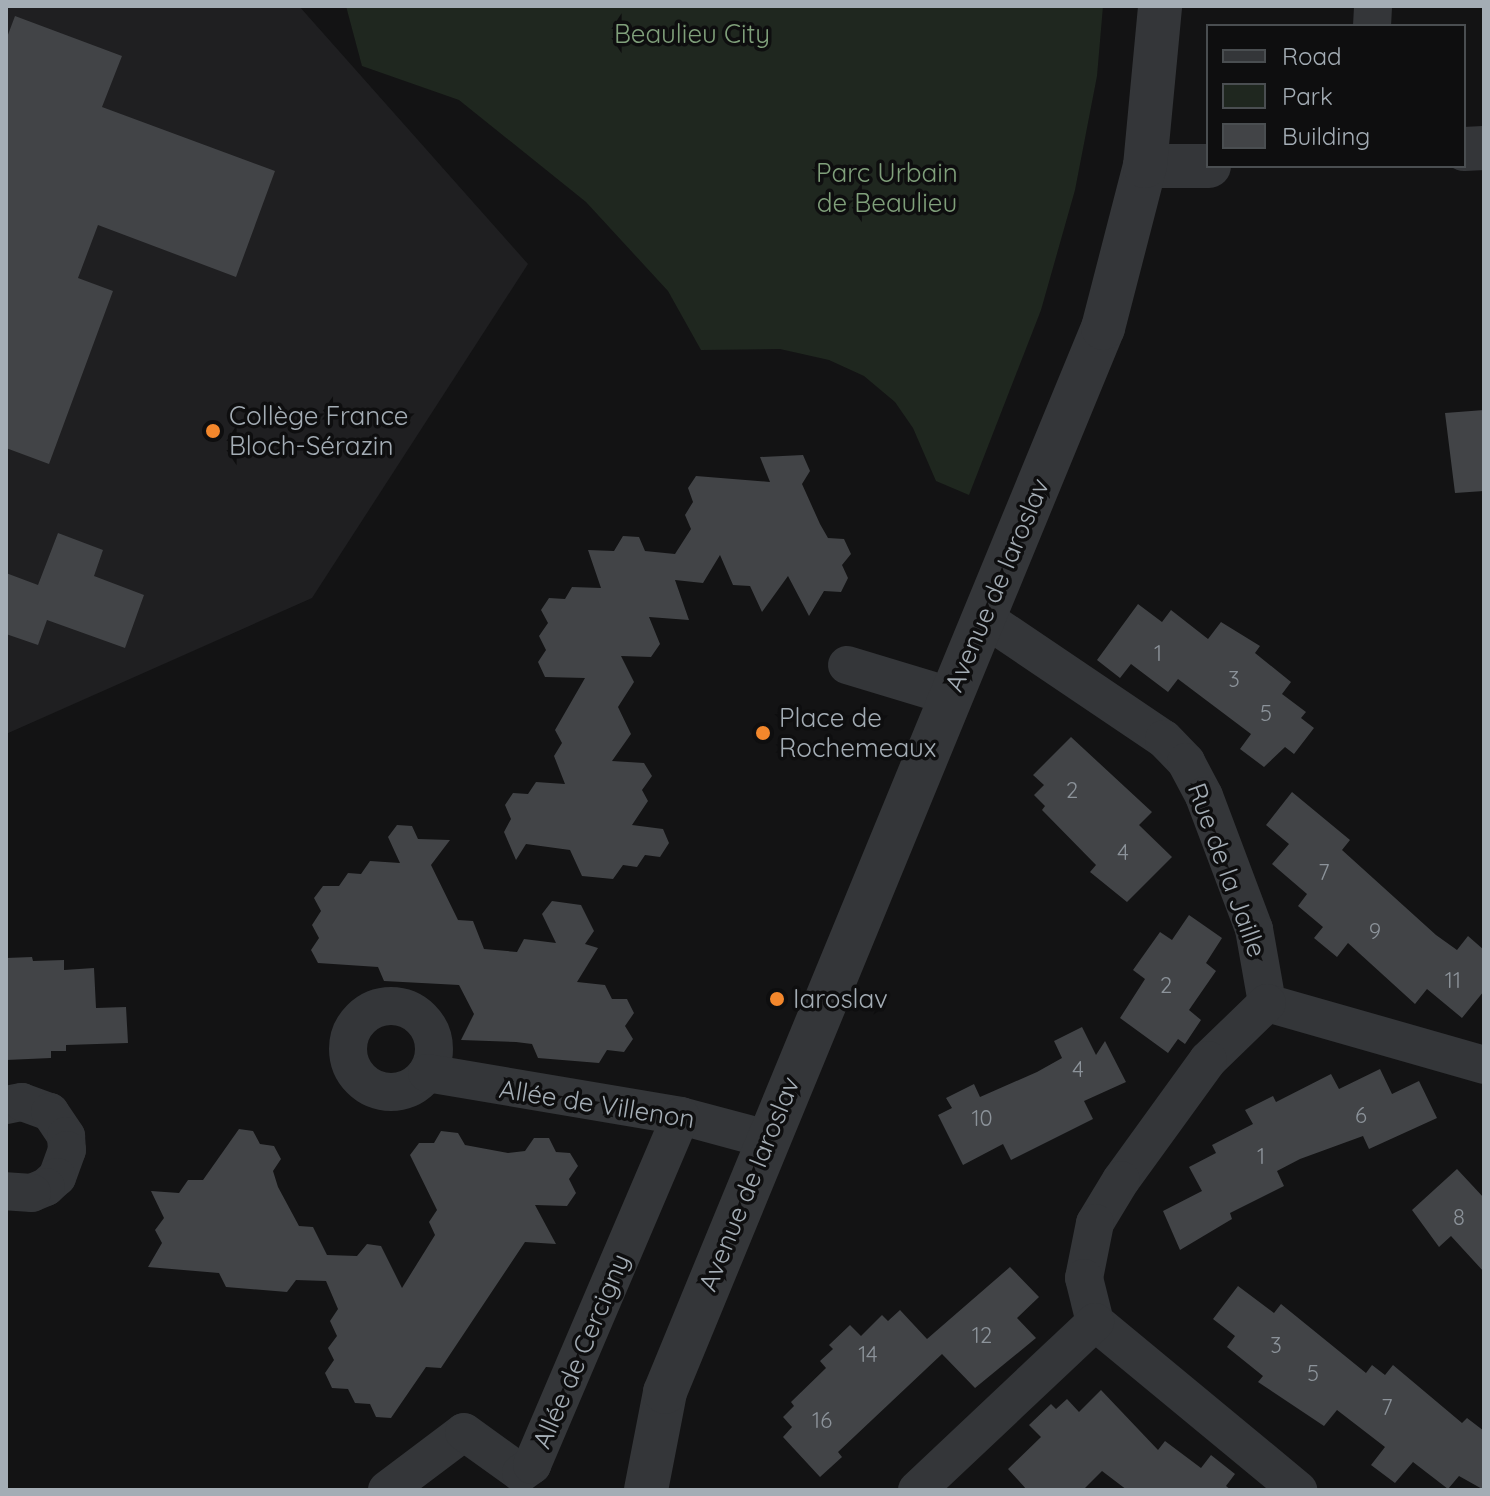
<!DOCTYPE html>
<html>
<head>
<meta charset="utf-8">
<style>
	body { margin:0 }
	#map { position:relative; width:1490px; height:1496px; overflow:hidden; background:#131314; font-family:Quicksand,sans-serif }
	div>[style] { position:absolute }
	.built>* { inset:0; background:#1f1f21 }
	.green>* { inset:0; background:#1f271f }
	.building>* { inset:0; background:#424447 }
	.minor>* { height:38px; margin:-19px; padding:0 19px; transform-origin:19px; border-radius:19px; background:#343639 }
	.minor>.ring { margin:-19px; padding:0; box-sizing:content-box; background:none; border:38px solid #343639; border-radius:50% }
	.tertiary>* { height:44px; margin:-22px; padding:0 22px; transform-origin:22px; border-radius:22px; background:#343639 }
	.dots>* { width:22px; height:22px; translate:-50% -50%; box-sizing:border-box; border:4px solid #0e0e0f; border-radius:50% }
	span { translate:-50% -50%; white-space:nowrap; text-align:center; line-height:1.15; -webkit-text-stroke:7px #0e0e0f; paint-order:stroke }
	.number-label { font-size:22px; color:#8c939a }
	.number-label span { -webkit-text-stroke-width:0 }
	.park-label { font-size:26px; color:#80a07b }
	.poi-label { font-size:26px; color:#a4adb5 }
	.left { translate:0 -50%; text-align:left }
	.street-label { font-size:26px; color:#a4adb5 }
	.frame { position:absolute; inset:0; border:8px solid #a4adb5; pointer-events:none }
	.legend { position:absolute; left:1206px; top:24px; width:260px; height:144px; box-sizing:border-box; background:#0e0e0f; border:2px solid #4a4e51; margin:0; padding:10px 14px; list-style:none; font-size:24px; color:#a4adb5 }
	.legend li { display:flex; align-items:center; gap:16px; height:40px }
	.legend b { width:40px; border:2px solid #4a4e51 }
</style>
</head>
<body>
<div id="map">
	<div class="built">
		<i style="clip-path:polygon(6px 6px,299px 6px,528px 264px,312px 598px,6px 734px)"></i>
	</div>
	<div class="green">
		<i style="clip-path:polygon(346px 6px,1103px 6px,1097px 76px,1075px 190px,1041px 310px,969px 495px,936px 481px,913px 428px,895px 402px,864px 376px,829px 360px,780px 349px,701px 350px,668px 291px,586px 202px,459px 100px,362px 66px)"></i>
	</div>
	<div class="building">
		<i style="clip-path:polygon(15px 16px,122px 56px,102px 107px,275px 171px,236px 277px,98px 225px,78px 278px,113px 291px,49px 464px,6px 448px,6px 40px)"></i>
		<i style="clip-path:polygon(1484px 410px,1484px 491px,1455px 493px,1445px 413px)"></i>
		<i style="clip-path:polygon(803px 455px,810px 471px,802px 484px,820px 524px,828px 538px,844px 539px,851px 554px,842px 565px,848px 578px,841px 592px,824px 591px,809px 616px,788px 576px,762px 612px,750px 586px,733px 585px,720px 555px,703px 583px,675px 580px,689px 620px,649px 617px,660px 644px,651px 657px,621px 656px,634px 682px,618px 707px,631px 734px,612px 761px,644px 763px,652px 776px,642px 790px,648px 801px,632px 825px,663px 829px,669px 843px,660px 857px,645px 855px,637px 867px,623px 865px,613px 879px,582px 876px,570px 850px,526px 844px,516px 860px,504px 832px,511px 819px,505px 805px,513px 793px,528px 794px,536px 782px,565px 784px,554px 756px,562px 743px,555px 730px,585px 678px,545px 677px,538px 662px,546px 650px,539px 636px,548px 623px,541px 610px,549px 598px,565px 599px,572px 587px,601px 588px,588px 550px,614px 551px,623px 536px,639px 537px,645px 551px,675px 554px,691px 529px,685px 515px,693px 502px,688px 488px,696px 476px,770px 482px,760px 457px)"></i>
		<i style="clip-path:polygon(58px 533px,103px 550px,94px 576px,144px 595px,125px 648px,47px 620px,38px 645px,6px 634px,6px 573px,38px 585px)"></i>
		<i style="clip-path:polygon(1138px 604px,1162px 622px,1171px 610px,1208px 639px,1221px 622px,1260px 646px,1255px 653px,1291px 682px,1282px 694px,1306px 712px,1301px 718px,1314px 728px,1294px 754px,1285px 747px,1264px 767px,1240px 749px,1251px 734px,1178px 679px,1168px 692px,1131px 664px,1120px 678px,1097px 660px)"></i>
		<i style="clip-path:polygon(1071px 737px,1152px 812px,1139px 825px,1172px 857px,1127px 902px,1090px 872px,1096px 865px,1042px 810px,1045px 806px,1034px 795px,1044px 785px,1033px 775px)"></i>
		<i style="clip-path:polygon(1292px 792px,1350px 840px,1342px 850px,1436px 935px,1457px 950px,1468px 936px,1484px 950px,1484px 991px,1462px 1018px,1427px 989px,1415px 1004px,1348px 943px,1337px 957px,1314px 938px,1323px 927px,1298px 906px,1307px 894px,1272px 864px,1289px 844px,1266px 825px)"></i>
		<i style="clip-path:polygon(397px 825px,412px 826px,418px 839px,450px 840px,431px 865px,458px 920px,473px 921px,484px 949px,517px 952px,524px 939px,556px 943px,542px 914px,552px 901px,581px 905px,594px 931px,585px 944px,598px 948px,577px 982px,605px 985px,612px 999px,627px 999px,634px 1013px,625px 1026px,633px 1039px,624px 1052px,607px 1050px,599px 1063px,538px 1058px,532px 1044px,516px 1042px,461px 1040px,474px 1014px,459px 985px,384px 981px,378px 967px,318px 963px,311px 950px,319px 938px,312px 925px,321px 911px,314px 898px,323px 886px,339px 886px,348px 873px,361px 874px,370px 861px,400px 863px,388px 837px)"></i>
		<i style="clip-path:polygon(1189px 915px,1222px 938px,1206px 963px,1216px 971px,1189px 1010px,1201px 1020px,1185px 1044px,1178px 1039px,1168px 1053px,1120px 1018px,1145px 979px,1133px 970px,1160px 932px,1172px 940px)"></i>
		<i style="clip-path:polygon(32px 957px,33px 961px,64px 960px,64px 970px,94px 968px,96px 1008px,126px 1007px,128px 1043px,66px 1045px,66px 1051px,51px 1051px,51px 1058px,6px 1060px,6px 958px)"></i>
		<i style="clip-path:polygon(1082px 1027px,1096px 1055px,1105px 1041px,1126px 1082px,1084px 1101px,1093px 1119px,1011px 1160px,1003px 1144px,963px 1165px,938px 1115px,952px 1108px,946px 1098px,974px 1084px,980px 1097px,1037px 1072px,1062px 1058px,1054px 1041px)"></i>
		<i style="clip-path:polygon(1380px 1069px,1392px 1094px,1419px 1081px,1437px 1118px,1369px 1149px,1363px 1136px,1300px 1159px,1277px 1171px,1284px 1186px,1230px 1213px,1232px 1219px,1180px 1250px,1163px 1211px,1202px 1191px,1189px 1167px,1216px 1153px,1212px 1145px,1253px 1124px,1245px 1110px,1273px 1096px,1276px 1102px,1331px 1074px,1339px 1089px)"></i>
		<i style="clip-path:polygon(239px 1129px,253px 1131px,260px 1144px,274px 1146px,281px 1159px,273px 1171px,278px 1187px,299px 1226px,313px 1227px,327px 1255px,357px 1256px,367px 1244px,381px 1246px,402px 1288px,435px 1235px,429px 1222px,437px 1210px,410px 1155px,419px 1143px,434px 1143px,441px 1131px,458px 1133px,465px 1145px,508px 1153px,525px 1151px,534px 1138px,549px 1138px,556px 1152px,570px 1153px,578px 1166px,569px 1179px,576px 1193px,567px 1206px,535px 1205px,556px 1244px,525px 1242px,441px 1368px,426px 1367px,391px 1418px,376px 1417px,370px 1404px,355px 1403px,348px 1389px,332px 1388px,325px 1373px,334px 1360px,328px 1348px,337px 1336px,330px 1321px,338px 1309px,326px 1281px,296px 1280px,287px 1292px,226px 1287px,219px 1273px,148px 1267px,162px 1243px,155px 1230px,164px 1218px,151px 1191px,179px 1193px,188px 1180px,203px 1180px)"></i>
		<i style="clip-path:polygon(1457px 1169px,1484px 1198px,1484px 1272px,1451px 1236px,1439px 1247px,1412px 1210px)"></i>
		<i style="clip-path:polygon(1010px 1267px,1039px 1297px,1017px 1318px,1036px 1338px,975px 1388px,942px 1354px,838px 1452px,842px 1457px,820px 1477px,783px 1437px,792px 1427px,783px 1417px,794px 1406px,791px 1402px,826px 1368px,820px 1361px,833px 1349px,829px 1345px,850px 1325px,861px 1336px,882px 1315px,888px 1321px,900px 1310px,927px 1339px)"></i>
		<i style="clip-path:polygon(1238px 1286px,1274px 1313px,1281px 1304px,1366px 1373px,1372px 1365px,1385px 1375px,1393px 1365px,1462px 1423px,1467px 1418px,1484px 1431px,1484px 1490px,1459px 1476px,1448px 1489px,1413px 1462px,1395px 1483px,1371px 1465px,1385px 1447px,1337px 1410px,1324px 1426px,1258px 1382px,1263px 1376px,1227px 1347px,1235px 1336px,1213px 1319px)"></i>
		<i style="clip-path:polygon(1101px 1390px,1158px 1450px,1165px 1441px,1201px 1468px,1211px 1455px,1235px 1474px,1226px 1486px,1231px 1490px,1127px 1490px,1102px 1471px,1083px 1490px,1027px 1490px,1008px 1469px,1041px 1437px,1029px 1425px,1051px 1404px,1056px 1409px,1067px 1399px,1079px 1412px)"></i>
	</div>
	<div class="minor">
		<i style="left:1372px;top:26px;width:20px;rotate:-87deg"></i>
		<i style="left:983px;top:617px;width:218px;rotate:34deg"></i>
		<i style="left:1164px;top:739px;width:32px;rotate:46deg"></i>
		<i style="left:1186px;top:762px;width:38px;rotate:62deg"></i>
		<i style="left:1204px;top:796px;width:142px;rotate:69.4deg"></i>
		<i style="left:1254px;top:929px;width:75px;rotate:80deg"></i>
		<i style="left:1267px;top:1003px;width:226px;rotate:15.9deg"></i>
		<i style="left:847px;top:665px;width:108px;rotate:16.8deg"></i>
		<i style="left:1267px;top:1003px;width:82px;rotate:136deg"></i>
		<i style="left:1208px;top:1060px;width:148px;rotate:125.9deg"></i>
		<i style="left:1121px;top:1180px;width:50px;rotate:121.2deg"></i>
		<i style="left:1095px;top:1223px;width:56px;rotate:101.3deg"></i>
		<i style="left:1084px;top:1278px;width:45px;rotate:76deg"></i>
		<i style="left:1095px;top:1322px;width:264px;rotate:39.6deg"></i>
		<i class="ring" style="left:348px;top:1006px;width:48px;height:48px"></i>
		<i style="left:427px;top:1073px;width:258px;rotate:9.6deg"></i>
		<i style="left:681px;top:1116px;width:89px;rotate:15deg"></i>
		<i style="left:6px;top:1105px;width:16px;rotate:-11deg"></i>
		<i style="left:22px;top:1102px;width:30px;rotate:20deg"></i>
		<i style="left:50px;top:1112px;width:29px;rotate:56deg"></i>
		<i style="left:66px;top:1136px;width:14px;rotate:86deg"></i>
		<i style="left:67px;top:1150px;width:29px;rotate:110deg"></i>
		<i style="left:57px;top:1177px;width:15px;rotate:138deg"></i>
		<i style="left:46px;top:1187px;width:15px;rotate:157deg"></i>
		<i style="left:32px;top:1193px;width:26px;rotate:-176deg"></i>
		<i style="left:387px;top:1490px;width:96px;rotate:-37deg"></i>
		<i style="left:464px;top:1432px;width:70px;rotate:35.7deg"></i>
		<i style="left:521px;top:1473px;width:14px;rotate:-36deg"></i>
		<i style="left:532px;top:1465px;width:379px;rotate:-66.9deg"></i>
		<i style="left:917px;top:1490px;width:245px;rotate:-43.3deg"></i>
	</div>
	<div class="tertiary">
		<i style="left:1464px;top:149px;width:20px;rotate:-3deg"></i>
		<i style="left:1145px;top:166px;width:64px"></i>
		<i style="left:646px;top:1490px;width:100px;rotate:-79deg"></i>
		<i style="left:665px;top:1392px;width:1151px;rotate:-67.63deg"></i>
		<i style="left:1103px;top:328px;width:167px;rotate:-75.5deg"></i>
		<i style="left:1145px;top:166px;width:161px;rotate:-84.6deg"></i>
	</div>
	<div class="dots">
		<i style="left:213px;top:431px;background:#f3872c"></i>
		<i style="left:763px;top:733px;background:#f3872c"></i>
		<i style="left:777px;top:999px;background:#f3872c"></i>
	</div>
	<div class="number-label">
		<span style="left:1158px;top:654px">1</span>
		<span style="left:1234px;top:680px">3</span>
		<span style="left:1266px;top:714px">5</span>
		<span style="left:1072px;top:791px">2</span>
		<span style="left:1123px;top:853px">4</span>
		<span style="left:1324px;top:873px">7</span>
		<span style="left:1375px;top:932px">9</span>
		<span style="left:1453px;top:981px">11</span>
		<span style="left:1166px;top:986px">2</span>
		<span style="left:1078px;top:1070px">4</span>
		<span style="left:1361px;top:1116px">6</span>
		<span style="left:982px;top:1119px">10</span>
		<span style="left:1261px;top:1157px">1</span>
		<span style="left:1459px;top:1218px">8</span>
		<span style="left:982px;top:1336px">12</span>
		<span style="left:1276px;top:1346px">3</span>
		<span style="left:868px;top:1355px">14</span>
		<span style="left:1313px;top:1374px">5</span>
		<span style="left:1387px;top:1408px">7</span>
		<span style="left:822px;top:1421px">16</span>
	</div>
	<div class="park-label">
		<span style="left:692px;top:34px">Beaulieu City</span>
		<span style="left:887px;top:188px">Parc Urbain<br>de Beaulieu</span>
	</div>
	<div class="poi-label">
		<span class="left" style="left:229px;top:431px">Collège France<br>Bloch-Sérazin</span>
		<span class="left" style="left:779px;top:733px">Place de<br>Rochemeaux</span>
		<span class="left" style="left:793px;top:999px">Iaroslav</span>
	</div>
	<div class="street-label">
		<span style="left:997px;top:585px;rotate:-67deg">Avenue de Iaroslav</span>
		<span style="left:1227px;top:870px;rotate:70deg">Rue de la Jaille</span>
		<span style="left:597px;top:1104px;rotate:9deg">Allée de Villenon</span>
		<span style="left:749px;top:1184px;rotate:-68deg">Avenue de Iaroslav</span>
		<span style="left:581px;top:1351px;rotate:-67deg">Allée de Cercigny</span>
	</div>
	<div class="frame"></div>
	<ul class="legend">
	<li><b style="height:10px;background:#343639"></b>Road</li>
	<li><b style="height:22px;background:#1f271f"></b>Park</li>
	<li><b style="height:22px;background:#424447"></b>Building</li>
	</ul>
</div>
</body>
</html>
